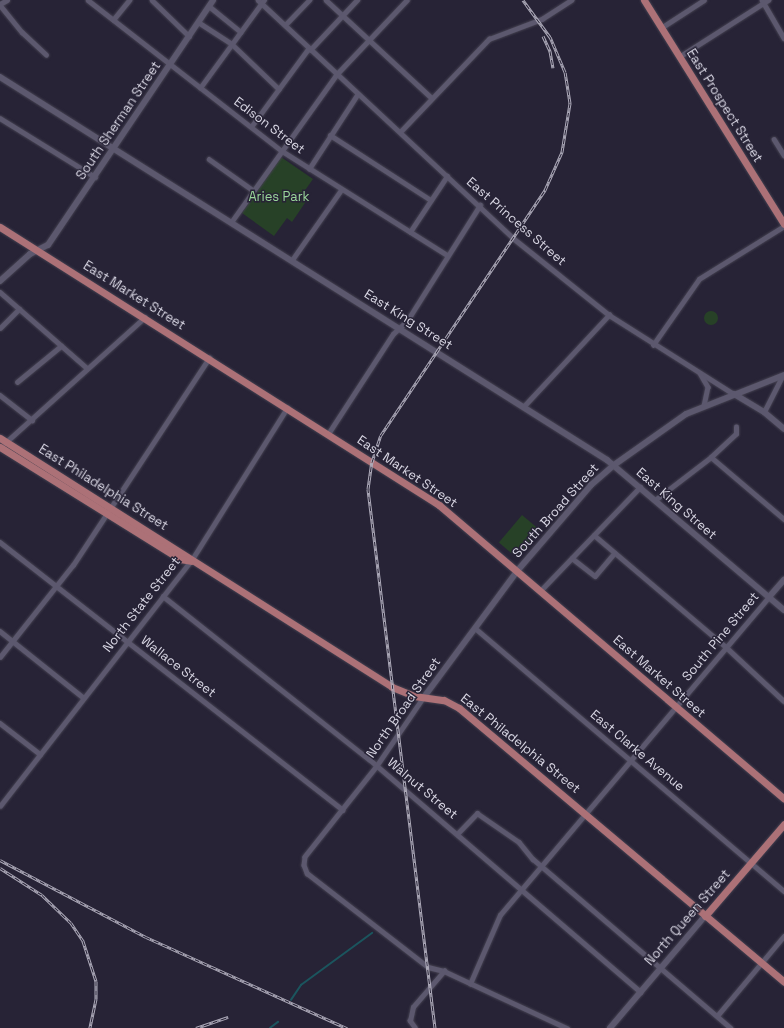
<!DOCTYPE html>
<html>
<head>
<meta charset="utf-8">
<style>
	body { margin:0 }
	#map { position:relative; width:784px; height:1028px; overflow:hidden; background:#272336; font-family:"Space Grotesk",sans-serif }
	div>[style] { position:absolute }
	.green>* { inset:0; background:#274127; transform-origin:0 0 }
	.round { border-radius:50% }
	.stream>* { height:1.5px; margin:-0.75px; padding:0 0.75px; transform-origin:0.75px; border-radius:0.75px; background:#1b555e }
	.roads { filter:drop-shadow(0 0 1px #444150) drop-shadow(0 0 1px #444150) }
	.street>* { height:4.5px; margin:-2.25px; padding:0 2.25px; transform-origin:2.25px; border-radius:2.25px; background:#5c586e }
	.secondary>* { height:6px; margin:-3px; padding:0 3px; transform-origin:3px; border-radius:3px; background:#5c586e }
	.primary>* { height:7px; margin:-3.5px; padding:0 3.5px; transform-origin:3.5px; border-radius:3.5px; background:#ac7177 }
	.rail>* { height:3px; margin-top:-1.5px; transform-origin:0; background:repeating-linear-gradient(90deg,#272336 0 4.5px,#aeabba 0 9px); box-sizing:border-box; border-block:1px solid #aeabba }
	span { translate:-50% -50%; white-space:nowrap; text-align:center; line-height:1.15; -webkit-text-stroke:3px #272336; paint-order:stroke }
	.street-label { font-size:13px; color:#d8d6e3 }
	.park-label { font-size:13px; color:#99d699 }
</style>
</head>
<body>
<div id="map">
	<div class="green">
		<i style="clip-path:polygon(281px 157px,313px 179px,301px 196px,307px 200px,292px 222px,287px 218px,274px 236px,242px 213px)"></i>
		<i class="round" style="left:704px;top:311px;width:14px;height:14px"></i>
		<i style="left:522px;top:515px;width:23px;height:36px;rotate:40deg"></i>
	</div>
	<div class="stream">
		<i style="left:291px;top:1000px;width:18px;rotate:-56deg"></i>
		<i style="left:301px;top:985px;width:88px;rotate:-36.2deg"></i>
		<i style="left:270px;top:1028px;width:10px;rotate:-37deg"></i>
	</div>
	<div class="roads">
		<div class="street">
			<i style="left:88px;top:0;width:246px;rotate:37.9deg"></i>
			<i style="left:282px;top:151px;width:195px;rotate:32.2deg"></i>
			<i style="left:152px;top:0;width:52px;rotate:44.2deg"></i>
			<i style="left:258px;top:0;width:349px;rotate:43deg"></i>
			<i style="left:513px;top:238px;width:123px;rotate:38.7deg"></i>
			<i style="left:609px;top:315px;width:148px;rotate:32.3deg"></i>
			<i style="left:326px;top:0;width:144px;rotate:42.8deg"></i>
			<i style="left:762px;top:0;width:44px;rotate:59.9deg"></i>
			<i style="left:0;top:4px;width:8px;rotate:-30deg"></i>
			<i style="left:0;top:5px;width:35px;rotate:51deg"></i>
			<i style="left:22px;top:32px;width:33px;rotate:43deg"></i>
			<i style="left:209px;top:6px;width:41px;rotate:39.1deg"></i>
			<i style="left:113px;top:20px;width:26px;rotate:-51deg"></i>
			<i style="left:198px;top:22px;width:40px;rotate:32.9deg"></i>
			<i style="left:232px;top:44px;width:65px;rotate:43.8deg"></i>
			<i style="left:285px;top:25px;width:35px;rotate:-46deg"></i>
			<i style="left:661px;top:28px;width:51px;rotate:-33.1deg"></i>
			<i style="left:310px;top:50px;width:69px;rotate:-46.8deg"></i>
			<i style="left:679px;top:57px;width:106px;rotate:-32.6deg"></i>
			<i style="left:200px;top:88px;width:109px;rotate:-54deg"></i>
			<i style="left:0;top:118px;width:112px;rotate:31.8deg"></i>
			<i style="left:251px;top:127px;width:97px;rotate:-53.8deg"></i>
			<i style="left:400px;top:132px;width:129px;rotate:-46.3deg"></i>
			<i style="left:489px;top:39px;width:57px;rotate:-20.7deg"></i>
			<i style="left:542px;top:19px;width:35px;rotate:-33deg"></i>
			<i style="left:330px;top:135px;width:120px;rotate:32.8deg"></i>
			<i style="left:774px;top:139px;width:19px;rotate:58deg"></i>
			<i style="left:209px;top:159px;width:55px;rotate:35.4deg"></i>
			<i style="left:309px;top:169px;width:88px;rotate:-57deg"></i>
			<i style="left:232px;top:221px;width:179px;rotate:-54.5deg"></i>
			<i style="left:336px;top:75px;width:103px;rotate:-46.6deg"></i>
			<i style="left:410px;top:232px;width:67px;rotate:-56.5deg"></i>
			<i style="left:292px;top:260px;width:85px;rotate:-55deg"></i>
			<i style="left:0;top:292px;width:116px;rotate:41.1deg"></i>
			<i style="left:0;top:328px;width:27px;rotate:-45deg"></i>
			<i style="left:653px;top:345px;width:80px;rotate:-55.1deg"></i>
			<i style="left:699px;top:279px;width:100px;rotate:-31.9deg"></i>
			<i style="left:700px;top:373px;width:16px;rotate:60deg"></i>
			<i style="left:708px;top:387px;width:19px;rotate:102deg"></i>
			<i style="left:17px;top:382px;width:57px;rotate:-39.3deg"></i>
			<i style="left:0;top:395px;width:41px;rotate:38deg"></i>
			<i style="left:524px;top:406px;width:125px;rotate:-47deg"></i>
			<i style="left:764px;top:412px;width:39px;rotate:-63deg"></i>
			<i style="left:328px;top:434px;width:119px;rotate:-57deg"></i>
			<i style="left:393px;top:334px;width:19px;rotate:-43deg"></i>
			<i style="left:407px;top:321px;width:137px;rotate:-57.8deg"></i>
			<i style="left:5px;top:443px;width:188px;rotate:-42deg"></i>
			<i style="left:711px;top:457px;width:96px;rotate:40.3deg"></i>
			<i style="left:655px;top:500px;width:71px;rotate:-37.5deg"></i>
			<i style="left:711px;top:457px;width:34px;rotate:-43deg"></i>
			<i style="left:736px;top:434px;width:7px;rotate:-90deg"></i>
			<i style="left:594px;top:535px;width:173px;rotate:40.3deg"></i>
			<i style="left:726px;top:647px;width:79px;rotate:43deg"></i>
			<i style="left:0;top:542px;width:435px;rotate:38deg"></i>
			<i style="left:572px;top:558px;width:29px;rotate:38deg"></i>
			<i style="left:595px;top:576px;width:30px;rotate:-50deg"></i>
			<i style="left:541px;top:590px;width:143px;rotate:-46.1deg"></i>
			<i style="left:163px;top:596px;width:263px;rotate:38.4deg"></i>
			<i style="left:369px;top:759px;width:358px;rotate:40.6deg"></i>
			<i style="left:475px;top:628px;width:406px;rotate:40.4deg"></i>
			<i style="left:0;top:631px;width:107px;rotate:38.6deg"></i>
			<i style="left:0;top:657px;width:117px;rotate:-51.6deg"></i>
			<i style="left:73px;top:565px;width:248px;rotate:-56.7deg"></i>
			<i style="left:424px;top:697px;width:83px;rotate:124.3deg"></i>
			<i style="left:377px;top:766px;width:116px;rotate:128.4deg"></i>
			<i style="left:305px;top:857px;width:8px;rotate:97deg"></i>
			<i style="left:304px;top:865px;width:9px;rotate:69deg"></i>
			<i style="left:307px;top:873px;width:153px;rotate:37.8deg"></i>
			<i style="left:428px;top:967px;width:16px;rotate:14deg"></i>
			<i style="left:444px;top:971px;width:136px;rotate:24.9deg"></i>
			<i style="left:0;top:723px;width:51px;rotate:37.8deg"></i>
			<i style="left:0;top:806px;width:311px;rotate:-52.1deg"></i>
			<i style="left:191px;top:561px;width:181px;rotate:-57.9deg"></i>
			<i style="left:457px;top:834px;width:29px;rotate:-46deg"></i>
			<i style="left:477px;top:813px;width:51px;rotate:34.6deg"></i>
			<i style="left:519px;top:842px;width:22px;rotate:51deg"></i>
			<i style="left:533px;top:859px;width:260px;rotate:40.5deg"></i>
			<i style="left:470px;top:984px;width:75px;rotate:-66.5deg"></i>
			<i style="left:500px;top:915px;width:417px;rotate:-49.8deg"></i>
			<i style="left:717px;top:1016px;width:104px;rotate:-50.1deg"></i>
			<i style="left:415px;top:1028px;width:9px;rotate:-126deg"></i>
			<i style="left:410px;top:1021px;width:14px;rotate:-78deg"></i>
			<i style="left:413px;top:1007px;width:48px;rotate:-49.3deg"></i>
		</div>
		<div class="secondary">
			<i style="left:0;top:77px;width:718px;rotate:32.25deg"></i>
			<i style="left:607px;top:460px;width:232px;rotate:40.3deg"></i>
			<i style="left:0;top:281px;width:40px;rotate:-42deg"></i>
			<i style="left:30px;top:254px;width:20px;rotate:-27deg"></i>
			<i style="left:48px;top:245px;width:295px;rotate:-56deg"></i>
			<i style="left:734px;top:394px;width:35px;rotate:31deg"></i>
			<i style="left:764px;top:412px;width:26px;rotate:40deg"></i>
			<i style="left:769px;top:597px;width:23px;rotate:-49deg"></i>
			<i style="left:424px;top:697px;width:158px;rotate:-53.5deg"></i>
			<i style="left:518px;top:570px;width:112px;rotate:-49.3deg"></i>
			<i style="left:591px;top:485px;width:30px;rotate:-41deg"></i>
			<i style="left:614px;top:465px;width:88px;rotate:-35.3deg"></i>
			<i style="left:686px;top:414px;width:105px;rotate:-21.7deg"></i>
			<i style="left:610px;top:1028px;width:147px;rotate:-49.7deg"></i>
		</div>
		<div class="primary">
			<i style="left:644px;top:0;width:264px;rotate:58deg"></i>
			<i style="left:0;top:227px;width:520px;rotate:32.34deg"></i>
			<i style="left:439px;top:505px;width:453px;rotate:40.4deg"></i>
			<i style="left:0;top:438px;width:464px;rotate:32.4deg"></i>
			<i style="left:392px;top:687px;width:24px;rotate:22deg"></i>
			<i style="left:414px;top:696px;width:30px;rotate:8deg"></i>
			<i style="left:444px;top:700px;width:17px;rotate:28deg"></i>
			<i style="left:459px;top:708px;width:425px;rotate:40.1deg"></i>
			<i style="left:0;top:447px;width:212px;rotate:31.9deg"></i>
			<i style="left:180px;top:559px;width:11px;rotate:10deg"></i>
			<i style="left:705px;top:916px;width:121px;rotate:-49.3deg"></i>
		</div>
	</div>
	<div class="rail">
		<i style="left:543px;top:36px;width:17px;rotate:65deg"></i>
		<i style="left:550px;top:51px;width:17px;rotate:80deg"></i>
		<i style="left:0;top:860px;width:165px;rotate:27.8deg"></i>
		<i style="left:146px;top:937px;width:221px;rotate:24.4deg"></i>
		<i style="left:0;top:868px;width:50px;rotate:32.7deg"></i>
		<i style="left:42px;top:895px;width:40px;rotate:44deg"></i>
		<i style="left:71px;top:923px;width:22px;rotate:56deg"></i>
		<i style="left:83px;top:941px;width:42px;rotate:72deg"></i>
		<i style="left:96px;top:981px;width:18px;rotate:90deg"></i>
		<i style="left:96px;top:999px;width:30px;rotate:102deg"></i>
		<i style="left:196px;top:1028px;width:34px;rotate:-19deg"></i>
		<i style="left:435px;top:1028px;width:543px;rotate:-97.09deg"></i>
		<i style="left:368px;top:489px;width:27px;rotate:-82deg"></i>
		<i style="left:372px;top:462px;width:28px;rotate:-72deg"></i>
		<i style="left:381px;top:435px;width:295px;rotate:-56.2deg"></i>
		<i style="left:545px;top:190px;width:42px;rotate:-65.9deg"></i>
		<i style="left:562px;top:152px;width:50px;rotate:-80.7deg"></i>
		<i style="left:570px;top:103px;width:31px;rotate:-99deg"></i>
		<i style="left:565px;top:72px;width:38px;rotate:-113deg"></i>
		<i style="left:550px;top:37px;width:46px;rotate:-126.1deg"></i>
	</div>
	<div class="street-label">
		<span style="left:724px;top:106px;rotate:58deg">East Prospect Street</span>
		<span style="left:119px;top:121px;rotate:-56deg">South Sherman Street</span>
		<span style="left:269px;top:126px;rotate:37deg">Edison Street</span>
		<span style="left:516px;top:222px;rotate:41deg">East Princess Street</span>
		<span style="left:134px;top:296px;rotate:32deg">East Market Street</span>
		<span style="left:408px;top:320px;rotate:32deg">East King Street</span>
		<span style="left:407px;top:472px;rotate:34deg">East Market Street</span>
		<span style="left:103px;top:488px;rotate:32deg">East Philadelphia Street</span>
		<span style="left:676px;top:504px;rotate:41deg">East King Street</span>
		<span style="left:556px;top:511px;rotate:-48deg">South Broad Street</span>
		<span style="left:142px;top:605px;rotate:-52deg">North State Street</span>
		<span style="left:721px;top:637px;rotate:-50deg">South Pine Street</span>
		<span style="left:178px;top:667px;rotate:38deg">Wallace Street</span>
		<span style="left:659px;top:677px;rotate:41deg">East Market Street</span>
		<span style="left:404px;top:708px;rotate:-55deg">North Broad Street</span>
		<span style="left:520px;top:744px;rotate:39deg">East Philadelphia Street</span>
		<span style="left:637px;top:751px;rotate:40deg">East Clarke Avenue</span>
		<span style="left:422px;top:789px;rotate:40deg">Walnut Street</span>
		<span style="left:688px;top:918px;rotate:-49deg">North Queen Street</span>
	</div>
	<div class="park-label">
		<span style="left:279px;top:197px">Aries Park</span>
	</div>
</div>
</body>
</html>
